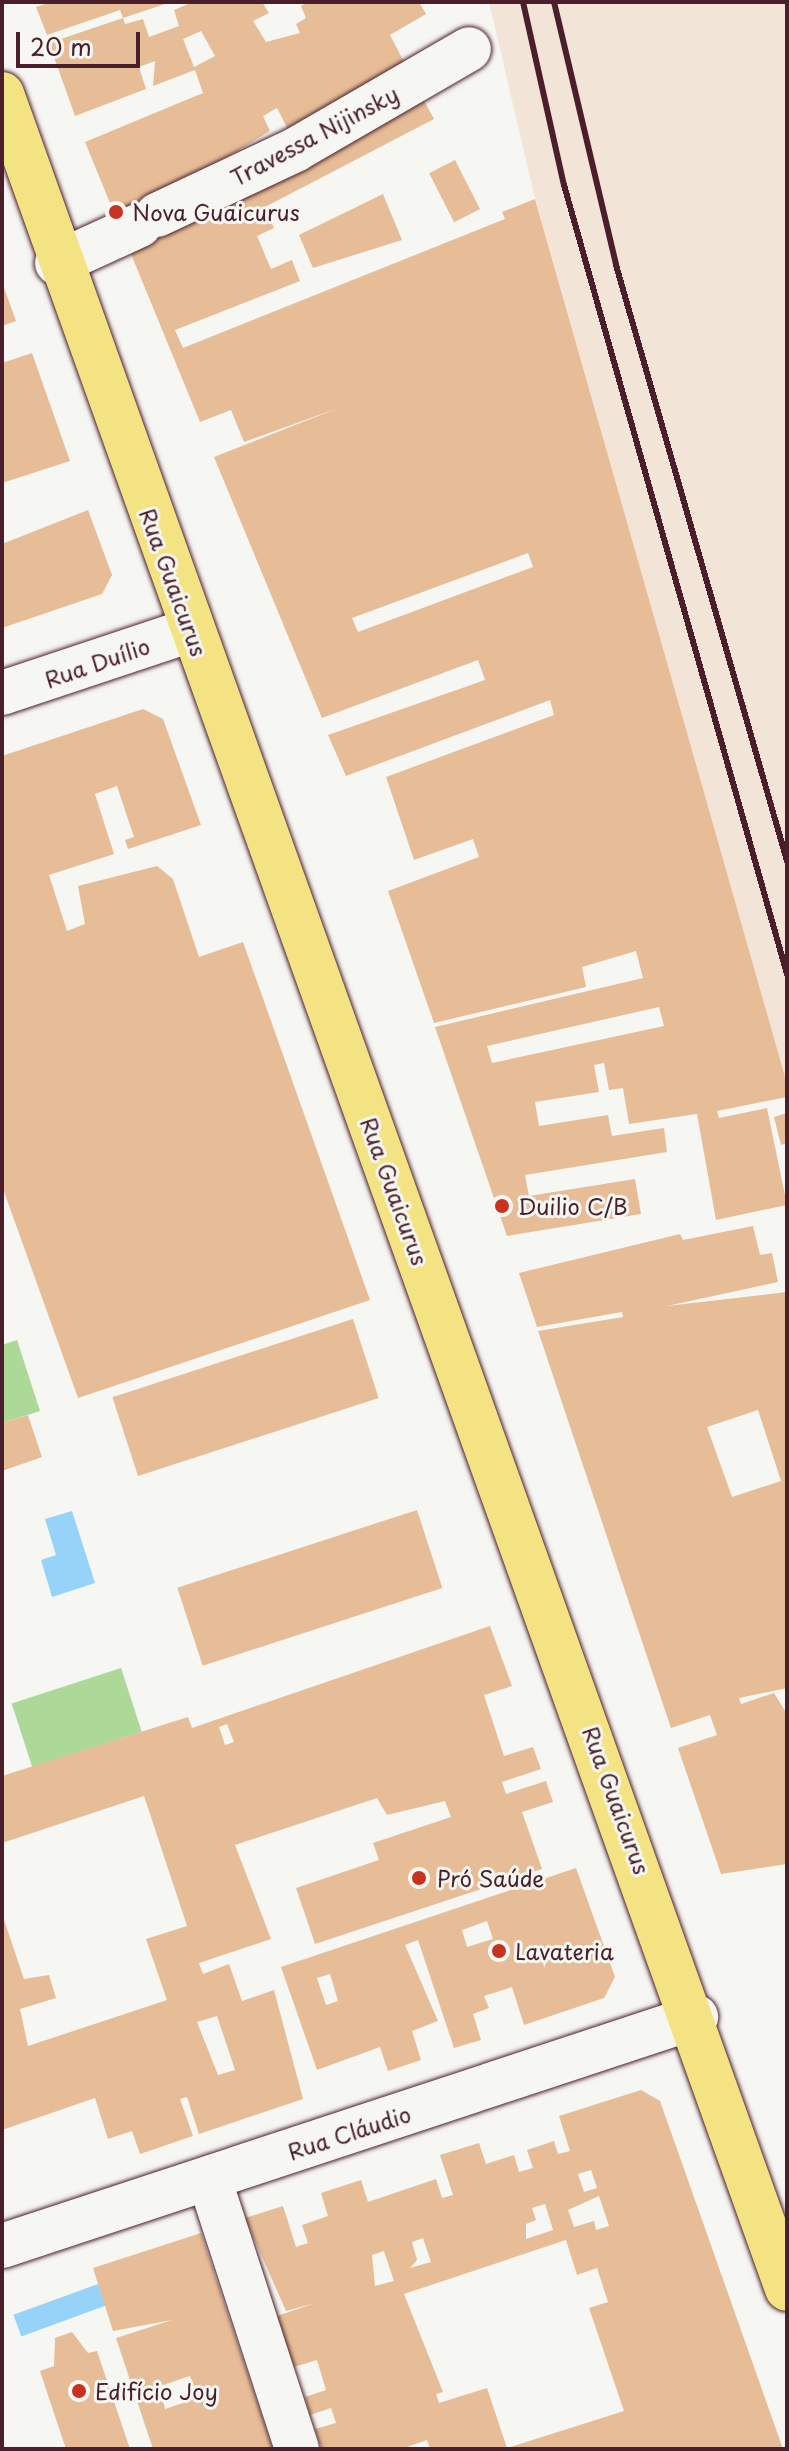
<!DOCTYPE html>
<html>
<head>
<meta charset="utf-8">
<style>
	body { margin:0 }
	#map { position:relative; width:789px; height:2451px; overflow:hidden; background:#f6f6f2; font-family:"Playpen Sans",sans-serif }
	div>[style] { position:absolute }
	.built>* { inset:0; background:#f2e5d7 }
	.green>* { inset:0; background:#acd998; transform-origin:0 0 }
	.water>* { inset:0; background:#97d3f8; transform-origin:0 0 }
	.building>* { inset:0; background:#e7bd97; transform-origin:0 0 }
	.roads { filter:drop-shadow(0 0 2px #4a1f2b) drop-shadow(0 0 2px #4a1f2b) }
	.minor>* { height:44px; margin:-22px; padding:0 22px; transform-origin:22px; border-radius:22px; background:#f6f6f2 }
	.major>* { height:44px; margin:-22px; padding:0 22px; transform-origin:22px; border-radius:22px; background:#f4e382 }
	.rail>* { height:6px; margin:-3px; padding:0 3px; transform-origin:3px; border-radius:3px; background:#4a1f2b }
	.dots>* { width:22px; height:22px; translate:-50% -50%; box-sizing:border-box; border:4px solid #f6f6f2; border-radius:50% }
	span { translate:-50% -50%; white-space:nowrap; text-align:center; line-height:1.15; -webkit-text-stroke:6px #f6f6f2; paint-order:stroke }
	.street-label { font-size:22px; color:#4a1f2b }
	.poi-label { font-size:22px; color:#4a1f2b }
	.left { translate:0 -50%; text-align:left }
	.frame { position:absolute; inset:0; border:4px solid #4a1f2b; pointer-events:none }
	.scale { position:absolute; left:16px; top:32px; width:124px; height:36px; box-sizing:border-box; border:4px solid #4a1f2b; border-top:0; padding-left:10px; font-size:24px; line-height:28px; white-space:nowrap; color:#4a1f2b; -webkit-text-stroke:6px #f6f6f2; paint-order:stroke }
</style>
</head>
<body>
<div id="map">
	<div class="built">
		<i style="clip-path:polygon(489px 2px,787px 2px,787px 1088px,533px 190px)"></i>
	</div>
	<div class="green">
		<i style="clip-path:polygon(17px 1340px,40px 1411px,2px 1423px,2px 1345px)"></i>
		<i style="left:121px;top:1668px;width:67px;height:115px;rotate:72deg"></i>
	</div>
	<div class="water">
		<i style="clip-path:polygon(72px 1511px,95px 1583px,52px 1597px,41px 1560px,56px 1555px,45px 1519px)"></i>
		<i style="left:98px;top:2284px;width:23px;height:90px;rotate:70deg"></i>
	</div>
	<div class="building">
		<i style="clip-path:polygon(evenodd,52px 2px,171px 2px,123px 18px,125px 24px,143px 19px,149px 37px,179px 26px,174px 10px,193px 2px,262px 2px,269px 13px,253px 21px,266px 42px,300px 33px,296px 24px,306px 18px,301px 6px,308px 2px,419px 2px,426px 14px,390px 35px,410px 73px,294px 141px,277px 108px,263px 116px,270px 131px,151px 204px,421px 95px,434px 119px,265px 207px,274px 228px,257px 236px,271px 269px,292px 260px,300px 281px,175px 330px,183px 348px,505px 219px,502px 212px,535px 199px,787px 1084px,787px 1097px,717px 1111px,719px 1118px,767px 1108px,787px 1205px,716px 1220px,697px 1114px,629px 1124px,623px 1088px,609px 1090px,604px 1063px,594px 1065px,599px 1092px,535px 1102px,539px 1126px,608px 1115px,612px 1136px,664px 1128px,667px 1152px,525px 1175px,529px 1196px,635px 1179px,641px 1214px,507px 1236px,435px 1027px,643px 978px,636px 951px,582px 967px,586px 987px,434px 1023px,388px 891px,479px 857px,473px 839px,414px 860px,386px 777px,554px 715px,550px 700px,346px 776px,328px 735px,485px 680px,478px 660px,322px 718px,214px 457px,338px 408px,244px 442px,231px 410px,200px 422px,85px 142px,203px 93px,195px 70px,153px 86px,155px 61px,139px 67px,146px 89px,75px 116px,49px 43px,123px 18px,120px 10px,47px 35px,36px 7px,52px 2px,201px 31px,215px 56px,194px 67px,183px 39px,201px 31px,52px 2px,528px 553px,533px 567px,358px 632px,352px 618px,528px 553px,52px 2px,659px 1007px,664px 1026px,492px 1063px,487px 1046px,659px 1007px)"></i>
		<i style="left:455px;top:160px;width:55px;height:29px;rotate:63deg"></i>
		<i style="clip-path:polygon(383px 194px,402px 240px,313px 268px,299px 235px)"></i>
		<i style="clip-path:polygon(2px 282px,16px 321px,2px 326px)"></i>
		<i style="clip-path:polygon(32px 353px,70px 461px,2px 483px,2px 363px)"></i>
		<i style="clip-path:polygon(88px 510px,112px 575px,102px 594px,2px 628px,2px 544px)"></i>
		<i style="clip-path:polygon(143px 709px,163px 719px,201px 825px,128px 849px,125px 840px,134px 837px,117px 786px,95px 794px,114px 854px,49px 875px,67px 931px,85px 924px,78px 886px,157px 866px,173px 879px,199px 957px,243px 942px,370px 1300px,78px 1398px,2px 1186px,2px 756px)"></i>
		<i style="clip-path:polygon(787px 1113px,787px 1143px,781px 1145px,774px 1117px)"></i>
		<i style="clip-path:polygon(evenodd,753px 1226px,760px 1255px,772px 1253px,778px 1282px,667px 1306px,787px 1292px,787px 1688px,739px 1698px,741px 1704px,774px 1693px,787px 1714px,787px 1864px,721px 1874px,678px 1748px,717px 1735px,710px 1715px,671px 1728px,538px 1331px,623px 1317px,622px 1312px,537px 1327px,519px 1273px,680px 1234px,683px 1240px,753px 1226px,758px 1410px,781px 1481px,732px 1497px,707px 1427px,758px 1410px)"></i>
		<i style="left:353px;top:1319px;width:83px;height:253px;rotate:72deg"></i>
		<i style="clip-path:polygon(28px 1415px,42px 1457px,2px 1471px,2px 1423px)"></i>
		<i style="left:417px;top:1510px;width:82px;height:252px;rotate:72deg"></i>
		<i style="clip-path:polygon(evenodd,490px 1626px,512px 1686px,484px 1695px,504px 1756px,533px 1747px,541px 1769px,502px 1782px,506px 1794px,546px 1781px,553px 1802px,522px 1812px,542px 1869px,315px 1944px,296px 1888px,379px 1860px,373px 1843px,451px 1817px,445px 1801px,387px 1815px,377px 1798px,235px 1845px,271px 1939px,199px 1963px,203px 1974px,229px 1964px,242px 2001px,274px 1990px,303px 2099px,199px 2134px,187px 2097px,180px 2099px,193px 2136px,140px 2154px,132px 2131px,108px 2139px,95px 2098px,2px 2130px,2px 1914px,24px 1979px,49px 1975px,56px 1998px,20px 2009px,28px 2046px,167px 2000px,146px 1939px,187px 1926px,144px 1796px,2px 1843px,2px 1776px,188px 1717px,192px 1728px,490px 1626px,227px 1724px,234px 1742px,225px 1745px,219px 1727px,227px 1724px,490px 1626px,217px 2016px,235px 2070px,218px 2075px,197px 2022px,217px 2016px)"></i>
		<i style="clip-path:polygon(evenodd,576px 1868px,615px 1977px,604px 1998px,524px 2025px,512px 1987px,484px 1996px,489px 2008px,473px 2014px,481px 2040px,454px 2048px,418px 1940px,405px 1945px,438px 2021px,412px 2031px,421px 2060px,388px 2071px,380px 2047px,317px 2070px,281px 1967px,576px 1868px,487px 1921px,493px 1939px,467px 1947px,462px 1930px,487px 1921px,576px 1868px,330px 1974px,338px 2001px,326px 2005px,317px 1978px,330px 1974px)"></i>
		<i style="clip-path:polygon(evenodd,641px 2090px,660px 2101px,783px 2449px,430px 2449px,427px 2440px,401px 2449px,322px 2449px,315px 2429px,336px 2423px,331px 2408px,310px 2415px,305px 2397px,326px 2390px,317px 2360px,294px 2367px,277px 2316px,315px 2303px,286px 2311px,245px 2218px,283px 2206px,296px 2247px,308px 2243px,302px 2225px,328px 2216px,321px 2193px,361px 2180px,368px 2202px,436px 2179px,442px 2198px,453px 2195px,440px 2155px,479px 2143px,486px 2164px,514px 2155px,519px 2172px,533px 2168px,527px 2150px,554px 2141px,558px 2154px,570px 2151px,559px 2116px,641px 2090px,591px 2170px,597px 2188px,584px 2192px,578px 2174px,591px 2170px,641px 2090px,599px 2196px,609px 2226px,596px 2230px,594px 2221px,574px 2227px,568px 2210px,599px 2196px,641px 2090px,545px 2204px,553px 2230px,526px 2239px,526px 2224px,536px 2220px,532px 2208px,545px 2204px,641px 2090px,423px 2238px,431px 2262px,410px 2268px,417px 2260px,412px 2242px,423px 2238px,641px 2090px,566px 2240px,577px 2275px,597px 2268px,608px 2302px,589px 2308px,624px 2411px,507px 2448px,487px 2388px,439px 2403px,436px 2394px,443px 2392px,404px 2294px,566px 2240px,641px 2090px,384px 2251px,394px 2281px,375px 2286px,372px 2255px,384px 2251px)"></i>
		<i style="clip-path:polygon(evenodd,201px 2233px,254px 2393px,273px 2449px,153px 2449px,116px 2338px,172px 2320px,113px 2331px,93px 2268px,201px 2233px,190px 2376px,198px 2398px,165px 2409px,160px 2386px,190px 2376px)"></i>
		<i style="clip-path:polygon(72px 2332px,88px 2353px,97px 2351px,130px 2449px,66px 2449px,40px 2371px,54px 2366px,55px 2338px)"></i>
	</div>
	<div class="roads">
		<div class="minor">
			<i style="left:157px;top:215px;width:153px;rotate:-25.2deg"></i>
			<i style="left:295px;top:150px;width:201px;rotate:-30.1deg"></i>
			<i style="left:57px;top:263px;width:91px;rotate:-24.6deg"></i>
			<i style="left:2px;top:693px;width:199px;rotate:-18.4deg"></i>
			<i style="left:209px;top:2178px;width:285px;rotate:72deg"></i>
			<i style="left:2px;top:2246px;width:731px;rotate:-18.26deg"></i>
		</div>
		<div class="major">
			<i style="left:2px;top:94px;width:2331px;rotate:70.32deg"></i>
		</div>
	</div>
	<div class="rail">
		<i style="left:523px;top:2px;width:188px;rotate:77.4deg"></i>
		<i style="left:564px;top:185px;width:820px;rotate:74.22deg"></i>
		<i style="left:554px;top:2px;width:270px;rotate:76.7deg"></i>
		<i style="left:616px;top:265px;width:620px;rotate:73.99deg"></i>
	</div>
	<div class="dots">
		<i style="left:116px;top:212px;background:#c8321e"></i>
		<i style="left:502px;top:1206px;background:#c8321e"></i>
		<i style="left:419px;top:1878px;background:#c8321e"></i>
		<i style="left:499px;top:1951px;background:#c8321e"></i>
		<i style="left:79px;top:2391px;background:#c8321e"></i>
	</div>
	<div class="street-label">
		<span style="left:314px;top:135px;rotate:-28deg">Travessa Nijinsky</span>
		<span style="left:174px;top:582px;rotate:70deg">Rua Guaicurus</span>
		<span style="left:97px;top:662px;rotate:-19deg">Rua Duílio</span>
		<span style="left:395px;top:1191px;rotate:70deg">Rua Guaicurus</span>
		<span style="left:617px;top:1800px;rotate:70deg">Rua Guaicurus</span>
		<span style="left:349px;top:2132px;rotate:-18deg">Rua Cláudio</span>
	</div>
	<div class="poi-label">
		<span class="left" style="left:132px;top:212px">Nova Guaicurus</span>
		<span class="left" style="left:518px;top:1206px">Duilio C/B</span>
		<span class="left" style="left:437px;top:1878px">Pró Saúde</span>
		<span class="left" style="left:515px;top:1951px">Lavateria</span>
		<span class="left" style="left:95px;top:2391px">Edifício Joy</span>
	</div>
	<div class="frame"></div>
	<div class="scale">20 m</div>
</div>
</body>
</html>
